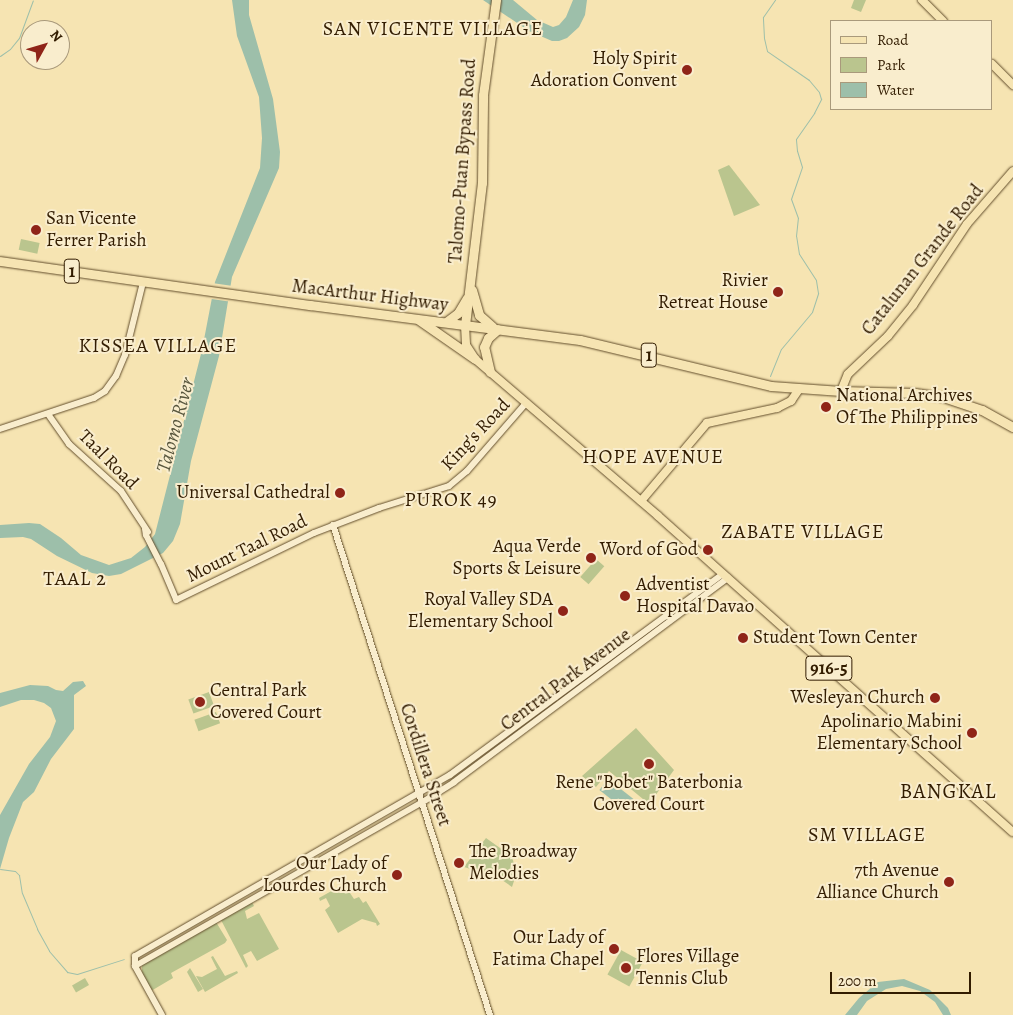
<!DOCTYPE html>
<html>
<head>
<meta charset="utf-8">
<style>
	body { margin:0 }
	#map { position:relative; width:1013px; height:1015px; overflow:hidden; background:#f6e4b2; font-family:Alegreya,serif }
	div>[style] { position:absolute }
	.green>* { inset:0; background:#bac58e; transform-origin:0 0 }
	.water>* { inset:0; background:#9dbfaa; transform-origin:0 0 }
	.pier>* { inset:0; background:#f6e4b2; transform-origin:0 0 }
	.stream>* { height:1px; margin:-0.5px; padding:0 0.5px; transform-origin:0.5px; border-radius:0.5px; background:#9dbfaa }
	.roads { filter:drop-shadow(0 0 1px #634e2c) drop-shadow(0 0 1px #634e2c) }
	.minor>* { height:6px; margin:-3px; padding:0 3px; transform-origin:3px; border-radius:3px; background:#f9edcd }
	.major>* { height:8px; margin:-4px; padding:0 4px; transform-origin:4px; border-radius:4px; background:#f6e4b2 }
	.highway>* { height:9px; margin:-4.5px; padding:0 4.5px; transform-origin:4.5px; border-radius:4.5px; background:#f6e4b2 }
	.dots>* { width:14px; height:14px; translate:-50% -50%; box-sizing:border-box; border:2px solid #f9edcd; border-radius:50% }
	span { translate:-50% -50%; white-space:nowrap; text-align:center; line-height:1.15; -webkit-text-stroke:4px #f9edcd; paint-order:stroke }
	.shield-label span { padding:1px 4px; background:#f9edcd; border:1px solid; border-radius:4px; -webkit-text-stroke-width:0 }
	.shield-label { font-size:18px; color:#321c00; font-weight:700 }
	.poi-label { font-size:19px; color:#321c00 }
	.right { translate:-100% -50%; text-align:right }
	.left { translate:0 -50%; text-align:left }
	.street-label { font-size:19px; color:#321c00 }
	.neighbourhood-label { font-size:20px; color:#321c00; letter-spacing:1px }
	.water-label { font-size:20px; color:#57553c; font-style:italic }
	.quarter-label { font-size:21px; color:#321c00; letter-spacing:1px }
	.legend { position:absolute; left:830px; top:20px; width:162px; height:90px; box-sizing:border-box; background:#f9edcd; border:1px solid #a9997b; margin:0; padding:6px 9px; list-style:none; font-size:15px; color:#321c00 }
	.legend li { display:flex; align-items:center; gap:10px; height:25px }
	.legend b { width:25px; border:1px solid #a9997b }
	.north { position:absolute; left:20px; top:20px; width:50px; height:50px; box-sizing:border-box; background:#f9edcd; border:1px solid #a9997b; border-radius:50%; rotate:51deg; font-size:14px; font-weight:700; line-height:20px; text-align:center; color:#321c00 }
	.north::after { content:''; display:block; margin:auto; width:18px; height:22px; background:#8f2418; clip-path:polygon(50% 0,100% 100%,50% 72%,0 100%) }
	.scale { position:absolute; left:830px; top:972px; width:141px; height:22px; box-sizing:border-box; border:2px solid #321c00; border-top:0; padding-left:6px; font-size:15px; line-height:18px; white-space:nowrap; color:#321c00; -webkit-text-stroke:4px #f9edcd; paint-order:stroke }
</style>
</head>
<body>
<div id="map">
	<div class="green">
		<i style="clip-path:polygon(854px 0,866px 0,861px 12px,851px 8px)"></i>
		<i style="clip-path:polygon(729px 165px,760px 205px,734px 216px,718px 170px)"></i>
		<i style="left:21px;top:239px;width:19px;height:11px;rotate:12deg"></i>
		<i style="left:596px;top:559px;width:11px;height:24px;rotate:41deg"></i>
		<i style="left:209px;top:692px;width:15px;height:22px;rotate:70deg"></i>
		<i style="left:216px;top:712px;width:12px;height:23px;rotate:70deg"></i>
		<i style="clip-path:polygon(636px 728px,674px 770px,649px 804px,609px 771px,596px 787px,582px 776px)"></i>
		<i style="clip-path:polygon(486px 838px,507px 853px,513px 860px,516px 875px,512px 887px,489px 871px,487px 874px,464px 867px)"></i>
		<i style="clip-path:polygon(344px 884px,354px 899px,359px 897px,363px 903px,366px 901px,380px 924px,377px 926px,376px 923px,362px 919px,338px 933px,325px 910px,330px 906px,326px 898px,320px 901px,319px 898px)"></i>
		<i style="clip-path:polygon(252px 902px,254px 906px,245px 911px,247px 919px,259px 913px,279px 949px,257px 961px,251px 951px,243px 955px,248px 966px,246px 968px,221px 920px)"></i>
		<i style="clip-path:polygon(216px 922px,227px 940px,225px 943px,171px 973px,173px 978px,151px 991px,142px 976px,142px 964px)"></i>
		<i style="left:621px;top:950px;width:25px;height:28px;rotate:29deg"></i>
		<i style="clip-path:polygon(213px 956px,225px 976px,237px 971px,238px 973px,205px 992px,196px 976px,202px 977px,217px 969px,211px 957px)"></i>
		<i style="clip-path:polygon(190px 968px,203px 989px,198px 992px,187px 972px)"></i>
		<i style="left:85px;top:978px;width:8px;height:15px;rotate:60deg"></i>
	</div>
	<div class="water">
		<i style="clip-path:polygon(232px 0,249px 0,249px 15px,273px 99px,280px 152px,279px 168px,232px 277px,219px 356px,191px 461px,180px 524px,173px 541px,163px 553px,121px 574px,109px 576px,92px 573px,57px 556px,31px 539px,23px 537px,0 538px,0 525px,29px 523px,40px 524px,61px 538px,81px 555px,109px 565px,131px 558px,145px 547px,155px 534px,202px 350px,215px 282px,260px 168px,262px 138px,259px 97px,237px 36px)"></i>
		<i style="clip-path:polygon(483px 0,513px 0,537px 20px,553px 27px,559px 25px,566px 17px,573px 0,587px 0,585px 15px,579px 27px,567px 38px,559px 41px,552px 41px,529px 31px)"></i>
		<i style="clip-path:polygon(83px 681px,86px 686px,74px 695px,74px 729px,51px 759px,34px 792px,23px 802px,9px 838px,0 869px,0 815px,29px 764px,50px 737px,56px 721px,51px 708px,44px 703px,34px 700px,21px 700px,0 707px,0 693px,30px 685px,48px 686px,56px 690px,63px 691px,73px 682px)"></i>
		<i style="left:608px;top:779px;width:36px;height:14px;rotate:38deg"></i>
		<i style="clip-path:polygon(904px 979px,930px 990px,948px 1008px,951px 1015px,943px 1015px,935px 1002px,920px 991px,902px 986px,886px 989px,867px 1001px,857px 1015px,845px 1015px,859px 998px,878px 982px)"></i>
	</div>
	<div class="pier">
		<i style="left:212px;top:283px;width:21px;height:16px;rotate:8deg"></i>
	</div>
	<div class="stream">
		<i style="left:0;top:56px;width:12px;rotate:-35deg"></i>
		<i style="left:10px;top:49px;width:14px;rotate:-51deg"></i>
		<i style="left:19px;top:38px;width:40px;rotate:-69.8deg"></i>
		<i style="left:770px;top:376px;width:29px;rotate:-68deg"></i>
		<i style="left:781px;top:349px;width:48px;rotate:-50deg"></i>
		<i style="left:812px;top:312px;width:20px;rotate:-72deg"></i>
		<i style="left:818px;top:293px;width:13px;rotate:-99deg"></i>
		<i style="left:816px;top:280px;width:31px;rotate:-123deg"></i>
		<i style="left:799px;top:254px;width:18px;rotate:-99deg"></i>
		<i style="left:796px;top:236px;width:18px;rotate:-84deg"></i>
		<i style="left:798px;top:218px;width:20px;rotate:-110deg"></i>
		<i style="left:791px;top:199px;width:34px;rotate:-71deg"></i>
		<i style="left:802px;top:167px;width:17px;rotate:-107deg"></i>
		<i style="left:797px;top:151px;width:12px;rotate:-95deg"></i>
		<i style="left:796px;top:139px;width:32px;rotate:-55deg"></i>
		<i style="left:814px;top:113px;width:16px;rotate:-63deg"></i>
		<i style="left:821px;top:99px;width:7px;rotate:-106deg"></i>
		<i style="left:819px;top:92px;width:16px;rotate:-130deg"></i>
		<i style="left:809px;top:80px;width:51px;rotate:-145.4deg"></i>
		<i style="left:767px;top:51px;width:13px;rotate:-103deg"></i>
		<i style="left:764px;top:38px;width:21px;rotate:-93deg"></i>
		<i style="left:763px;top:17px;width:21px;rotate:-55deg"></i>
		<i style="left:0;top:869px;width:15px;rotate:8deg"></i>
		<i style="left:15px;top:871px;width:6px;rotate:45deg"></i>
		<i style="left:19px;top:875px;width:18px;rotate:81deg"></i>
		<i style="left:22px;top:893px;width:39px;rotate:67deg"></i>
		<i style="left:37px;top:929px;width:25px;rotate:61deg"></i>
		<i style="left:49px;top:951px;width:28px;rotate:49deg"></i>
		<i style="left:67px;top:972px;width:10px;rotate:11deg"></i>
		<i style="left:77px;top:974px;width:49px;rotate:-17.7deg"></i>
	</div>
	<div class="roads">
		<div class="minor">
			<i style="left:48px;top:414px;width:37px;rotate:55deg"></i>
			<i style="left:69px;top:444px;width:70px;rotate:42.1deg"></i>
			<i style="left:121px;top:491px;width:49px;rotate:56.6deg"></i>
			<i style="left:0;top:429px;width:99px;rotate:-18.3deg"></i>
			<i style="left:94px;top:398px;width:13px;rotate:-32deg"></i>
			<i style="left:105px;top:391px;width:19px;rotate:-54deg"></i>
			<i style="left:116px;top:376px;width:23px;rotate:-67deg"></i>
			<i style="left:125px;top:355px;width:75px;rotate:-76.1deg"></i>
			<i style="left:333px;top:525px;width:515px;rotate:72.23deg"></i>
			<i style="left:145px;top:529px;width:6px;rotate:81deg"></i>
			<i style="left:146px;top:535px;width:33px;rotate:63deg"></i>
			<i style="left:161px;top:564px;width:39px;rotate:67deg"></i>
			<i style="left:176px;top:600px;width:153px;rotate:-25.9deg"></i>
			<i style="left:314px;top:533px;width:70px;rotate:-21deg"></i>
			<i style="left:379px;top:508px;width:73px;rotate:-17.4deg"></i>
			<i style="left:449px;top:486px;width:23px;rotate:-40deg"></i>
			<i style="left:467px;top:471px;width:91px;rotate:-49deg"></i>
			<i style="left:135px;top:966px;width:329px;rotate:-29.7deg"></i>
			<i style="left:421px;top:803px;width:39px;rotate:-32deg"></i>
			<i style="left:454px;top:782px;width:342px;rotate:-36.7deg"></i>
			<i style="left:162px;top:1015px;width:56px;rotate:-118.9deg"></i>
			<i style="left:135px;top:966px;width:10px;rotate:-90deg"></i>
			<i style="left:135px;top:956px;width:363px;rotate:-29.9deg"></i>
			<i style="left:450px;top:775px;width:339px;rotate:-36.4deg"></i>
		</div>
		<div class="major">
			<i style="left:922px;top:0;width:30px;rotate:45deg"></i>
			<i style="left:992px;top:64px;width:30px;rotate:45deg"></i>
			<i style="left:465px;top:325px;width:20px;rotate:87deg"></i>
			<i style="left:466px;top:345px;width:17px;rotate:57deg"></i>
			<i style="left:475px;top:359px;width:241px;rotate:40.6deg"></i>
			<i style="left:658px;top:516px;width:475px;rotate:41.7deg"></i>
			<i style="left:841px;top:391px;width:18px;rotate:-68deg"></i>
			<i style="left:848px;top:374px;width:55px;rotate:-43.5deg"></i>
			<i style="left:888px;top:336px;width:40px;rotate:-51deg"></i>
			<i style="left:913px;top:305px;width:97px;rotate:-56.3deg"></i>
			<i style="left:967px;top:224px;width:70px;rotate:-49deg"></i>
			<i style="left:641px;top:501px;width:102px;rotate:-49.8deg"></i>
			<i style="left:707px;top:423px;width:72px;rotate:-12.1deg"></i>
			<i style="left:777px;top:408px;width:16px;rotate:-27deg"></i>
			<i style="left:791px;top:401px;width:14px;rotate:-56deg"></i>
		</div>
		<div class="highway">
			<i style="left:0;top:261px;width:313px;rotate:8.1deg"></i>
			<i style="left:310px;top:305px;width:272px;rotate:7.4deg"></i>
			<i style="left:580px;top:340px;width:196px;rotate:13.5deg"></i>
			<i style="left:771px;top:386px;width:70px;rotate:4.1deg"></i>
			<i style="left:841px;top:391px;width:74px;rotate:1.5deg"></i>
			<i style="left:915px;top:393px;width:28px;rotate:8deg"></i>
			<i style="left:943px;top:397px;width:41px;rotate:18.4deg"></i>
			<i style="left:982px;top:410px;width:35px;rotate:29deg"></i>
			<i style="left:472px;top:290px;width:26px;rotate:74deg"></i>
			<i style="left:479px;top:315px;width:18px;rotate:41deg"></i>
			<i style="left:419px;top:320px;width:68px;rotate:34.9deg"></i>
			<i style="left:446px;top:322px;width:15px;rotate:-37deg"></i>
			<i style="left:458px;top:313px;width:17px;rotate:-59deg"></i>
			<i style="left:465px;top:325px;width:143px;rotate:-83.2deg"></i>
			<i style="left:482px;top:183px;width:88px;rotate:-89.3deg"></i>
			<i style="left:483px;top:95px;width:96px;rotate:-82.2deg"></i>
			<i style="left:490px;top:372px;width:26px;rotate:-103deg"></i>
			<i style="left:484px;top:347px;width:10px;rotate:-66deg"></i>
			<i style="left:488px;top:338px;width:13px;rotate:-42deg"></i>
		</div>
	</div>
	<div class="dots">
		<i style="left:687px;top:70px;background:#8f2418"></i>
		<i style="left:36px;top:230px;background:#8f2418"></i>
		<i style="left:778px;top:292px;background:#8f2418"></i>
		<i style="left:826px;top:407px;background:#8f2418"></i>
		<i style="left:340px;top:493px;background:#8f2418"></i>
		<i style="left:708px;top:550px;background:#8f2418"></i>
		<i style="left:591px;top:558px;background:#8f2418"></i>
		<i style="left:625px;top:596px;background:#8f2418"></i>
		<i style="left:563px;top:611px;background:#8f2418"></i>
		<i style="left:743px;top:638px;background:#8f2418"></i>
		<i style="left:935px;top:698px;background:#8f2418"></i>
		<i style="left:200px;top:702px;background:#8f2418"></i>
		<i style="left:972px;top:733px;background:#8f2418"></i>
		<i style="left:649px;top:764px;background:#8f2418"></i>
		<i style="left:459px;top:863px;background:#8f2418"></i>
		<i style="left:397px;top:875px;background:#8f2418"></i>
		<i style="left:949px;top:882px;background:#8f2418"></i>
		<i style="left:614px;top:949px;background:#8f2418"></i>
		<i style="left:626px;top:968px;background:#8f2418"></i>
	</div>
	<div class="shield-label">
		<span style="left:72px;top:271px">1</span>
		<span style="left:649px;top:355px">1</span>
		<span style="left:829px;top:668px">916-5</span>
	</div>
	<div class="poi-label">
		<span class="right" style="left:677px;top:70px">Holy Spirit<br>Adoration Convent</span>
		<span class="left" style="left:46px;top:230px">San Vicente<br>Ferrer Parish</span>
		<span class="right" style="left:768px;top:292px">Rivier<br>Retreat House</span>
		<span class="left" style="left:836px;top:407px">National Archives<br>Of The Philippines</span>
		<span class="right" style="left:330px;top:493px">Universal Cathedral</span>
		<span class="right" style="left:581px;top:558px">Aqua Verde<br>Sports &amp; Leisure</span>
		<span class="right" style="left:698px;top:550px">Word of God</span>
		<span class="left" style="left:636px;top:596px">Adventist<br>Hospital Davao</span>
		<span class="right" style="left:553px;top:611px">Royal Valley SDA<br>Elementary School</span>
		<span class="left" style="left:753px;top:638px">Student Town Center</span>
		<span class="left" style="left:210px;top:702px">Central Park<br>Covered Court</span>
		<span class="right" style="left:925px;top:698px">Wesleyan Church</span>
		<span class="right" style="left:962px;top:733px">Apolinario Mabini<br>Elementary School</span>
		<span style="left:649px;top:794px">Rene "Bobet" Baterbonia<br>Covered Court</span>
		<span class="left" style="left:469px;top:863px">The Broadway<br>Melodies</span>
		<span class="right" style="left:387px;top:875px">Our Lady of<br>Lourdes Church</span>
		<span class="right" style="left:939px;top:882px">7th Avenue<br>Alliance Church</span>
		<span class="right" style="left:604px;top:949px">Our Lady of<br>Fatima Chapel</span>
		<span class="left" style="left:636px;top:968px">Flores Village<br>Tennis Club</span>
	</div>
	<div class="street-label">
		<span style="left:463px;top:161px;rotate:-86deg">Talomo-Puan Bypass Road</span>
		<span style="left:923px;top:260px;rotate:-52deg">Catalunan Grande Road</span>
		<span style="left:370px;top:296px;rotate:7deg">MacArthur Highway</span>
		<span style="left:476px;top:435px;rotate:-47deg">King's Road</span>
		<span style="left:108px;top:460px;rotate:45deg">Taal Road</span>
		<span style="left:247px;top:549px;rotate:-26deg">Mount Taal Road</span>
		<span style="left:566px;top:680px;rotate:-37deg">Central Park Avenue</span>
		<span style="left:425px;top:765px;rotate:72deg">Cordillera Street</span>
	</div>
	<div class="neighbourhood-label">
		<span style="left:433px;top:28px">SAN VICENTE VILLAGE</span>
		<span style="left:158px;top:345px">KISSEA VILLAGE</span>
		<span style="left:653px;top:456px">HOPE AVENUE</span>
		<span style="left:451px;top:499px">PUROK 49</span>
		<span style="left:803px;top:531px">ZABATE VILLAGE</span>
		<span style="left:75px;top:578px">TAAL 2</span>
		<span style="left:867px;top:834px">SM VILLAGE</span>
	</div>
	<div class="water-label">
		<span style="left:175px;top:425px;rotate:-75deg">Talomo River</span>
	</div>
	<div class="quarter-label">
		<span style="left:948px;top:791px">BANGKAL</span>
	</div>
	<ul class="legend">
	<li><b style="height:6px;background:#f6e4b2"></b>Road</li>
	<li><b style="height:14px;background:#bac58e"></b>Park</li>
	<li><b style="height:14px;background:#9dbfaa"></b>Water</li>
	</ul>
	<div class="north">N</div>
	<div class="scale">200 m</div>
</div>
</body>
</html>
